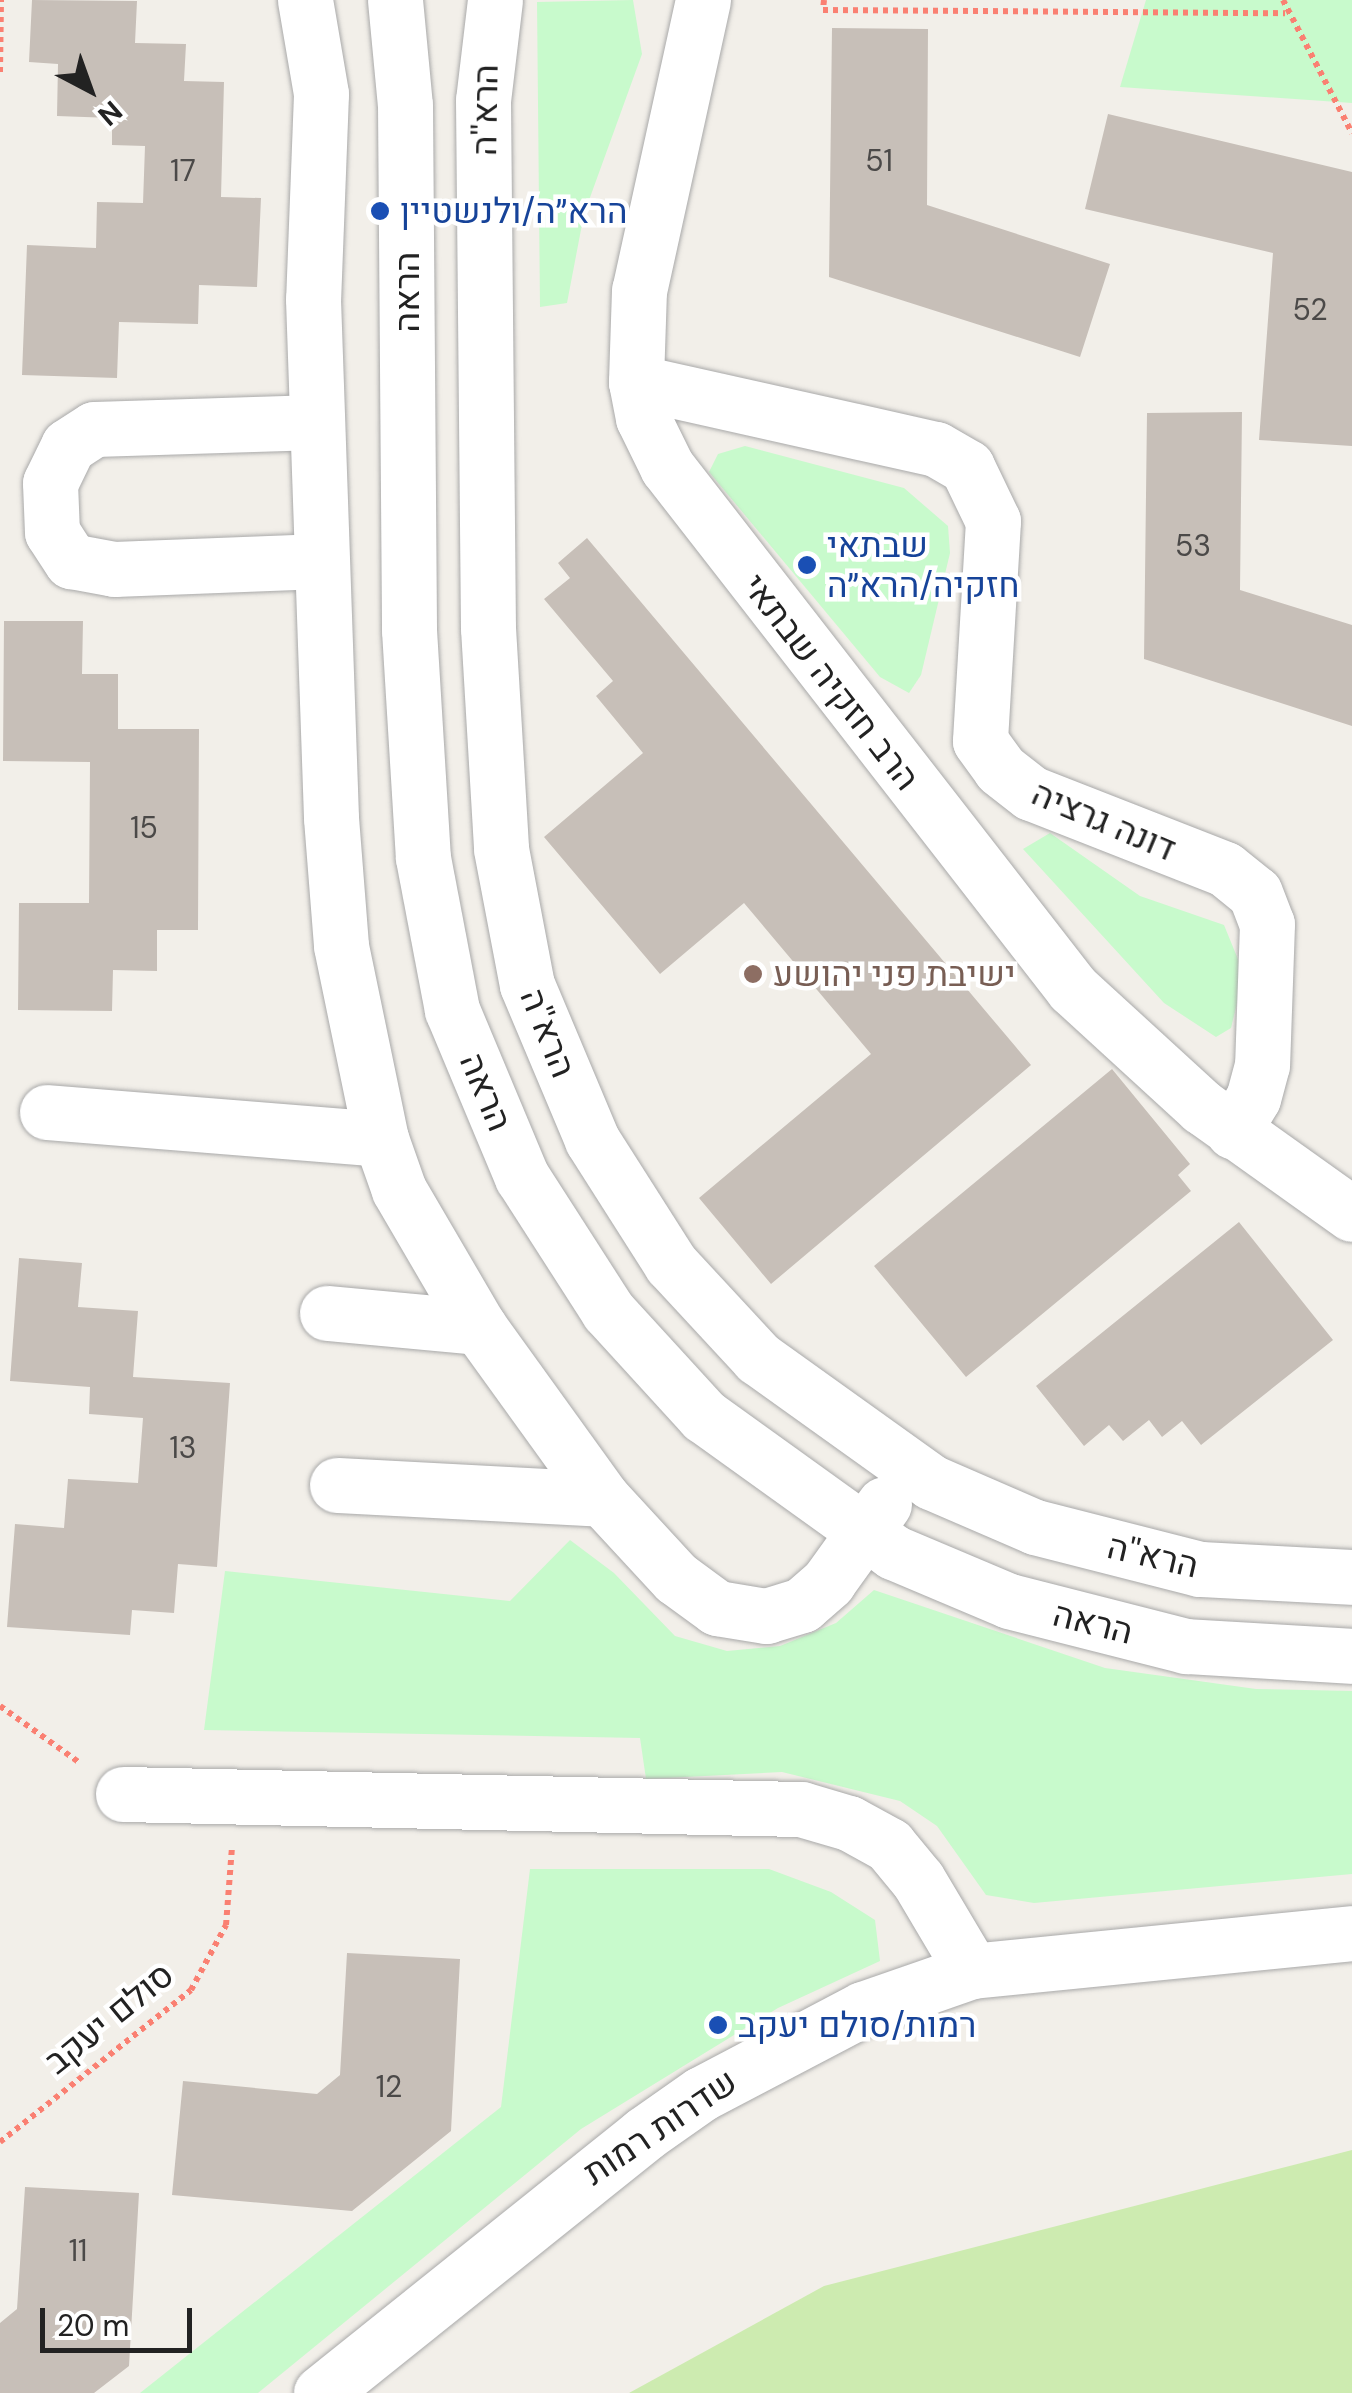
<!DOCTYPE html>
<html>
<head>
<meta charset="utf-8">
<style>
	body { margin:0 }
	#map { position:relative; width:1352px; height:2393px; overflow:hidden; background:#f2efe9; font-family:"DM Sans",Heebo,sans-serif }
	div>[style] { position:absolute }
	.grass>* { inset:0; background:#cdebb0 }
	.park>* { inset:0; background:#c8facc }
	.building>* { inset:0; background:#c7bfb8 }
	.path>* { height:6px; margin-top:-3px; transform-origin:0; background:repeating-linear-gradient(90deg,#fa8072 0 5px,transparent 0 10px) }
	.roads { filter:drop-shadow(0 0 2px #a9a9a9) drop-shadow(0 0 2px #a9a9a9) }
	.minor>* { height:55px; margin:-27.5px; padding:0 27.5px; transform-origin:27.5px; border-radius:27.5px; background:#fff }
	.dots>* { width:28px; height:28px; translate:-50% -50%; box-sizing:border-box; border:5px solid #fff; border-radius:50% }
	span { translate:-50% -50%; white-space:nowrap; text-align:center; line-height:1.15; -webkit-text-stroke:9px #fff; paint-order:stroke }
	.number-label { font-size:30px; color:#4b4948 }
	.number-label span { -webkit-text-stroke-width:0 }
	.street-label { font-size:35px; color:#222 }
	.transit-label { font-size:35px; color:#164399 }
	.left { translate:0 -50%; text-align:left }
	.education-label { font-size:35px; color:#785e54 }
	.north { position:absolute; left:40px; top:40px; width:100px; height:100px; -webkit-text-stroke:8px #fff; paint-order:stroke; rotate:139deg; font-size:28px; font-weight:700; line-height:40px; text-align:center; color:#222 }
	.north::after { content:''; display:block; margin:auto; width:35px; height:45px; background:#222; clip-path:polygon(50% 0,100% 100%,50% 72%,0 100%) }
	.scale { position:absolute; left:40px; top:2308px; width:152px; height:45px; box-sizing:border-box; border:5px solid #222; border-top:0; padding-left:12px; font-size:30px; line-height:35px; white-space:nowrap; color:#222; -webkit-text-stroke:8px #fff; paint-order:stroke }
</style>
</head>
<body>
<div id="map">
	<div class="grass">
		<i style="clip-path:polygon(1352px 2150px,1352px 2393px,629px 2393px,824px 2286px)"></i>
	</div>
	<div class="park">
		<i style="clip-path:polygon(633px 0,642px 54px,584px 214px,567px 303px,540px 307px,537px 2px)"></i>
		<i style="clip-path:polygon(1146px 0,1352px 0,1352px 103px,1120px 87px)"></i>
		<i style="clip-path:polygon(745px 446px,904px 488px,948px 526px,950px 553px,921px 675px,909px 693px,880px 677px,709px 472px,718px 454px)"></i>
		<i style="clip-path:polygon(1050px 833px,1140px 896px,1224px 925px,1244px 974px,1231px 1028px,1216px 1037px,1164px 1003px,1023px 849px)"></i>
		<i style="clip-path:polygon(570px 1540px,614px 1573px,675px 1636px,727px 1651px,780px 1646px,836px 1623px,874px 1590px,1105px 1668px,1256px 1689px,1352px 1691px,1352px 1874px,1034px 1903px,986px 1895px,937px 1826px,900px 1801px,782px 1772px,646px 1779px,640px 1738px,204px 1730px,225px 1571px,510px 1601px)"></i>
		<i style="clip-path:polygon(530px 1869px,769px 1869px,831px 1892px,875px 1920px,880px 1961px,778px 2008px,581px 2129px,258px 2393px,140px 2393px,501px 2107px)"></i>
	</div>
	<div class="building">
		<i style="clip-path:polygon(32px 0,137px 1px,135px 43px,186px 44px,184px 81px,224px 82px,221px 197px,261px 198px,257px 287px,199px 285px,198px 324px,119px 322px,117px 378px,22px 375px,27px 245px,96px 248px,97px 202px,143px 203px,145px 146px,112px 145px,112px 118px,57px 116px,58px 64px,29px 62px)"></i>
		<i style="clip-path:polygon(832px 28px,928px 29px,927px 205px,1110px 264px,1080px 357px,829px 277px)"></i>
		<i style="clip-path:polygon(1108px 114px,1352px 172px,1352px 446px,1259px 440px,1273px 253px,1085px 209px)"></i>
		<i style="clip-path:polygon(1242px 412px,1240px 590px,1352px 625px,1352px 726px,1144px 659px,1147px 413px)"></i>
		<i style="clip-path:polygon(587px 538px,1031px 1065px,771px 1284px,699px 1198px,871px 1054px,744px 903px,660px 974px,544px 837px,643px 753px,596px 696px,613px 681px,544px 599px,570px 578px,558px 563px)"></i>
		<i style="clip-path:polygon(4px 621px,83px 621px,82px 674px,118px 674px,118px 729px,199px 729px,198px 930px,157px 930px,157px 971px,113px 970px,112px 1011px,18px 1010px,19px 903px,89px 903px,90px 762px,3px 761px)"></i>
		<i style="clip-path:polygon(1112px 1069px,1190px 1164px,1178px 1175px,1191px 1191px,966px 1377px,874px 1266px)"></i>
		<i style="clip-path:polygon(1239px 1222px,1333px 1340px,1201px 1445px,1182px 1421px,1162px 1437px,1149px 1420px,1123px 1441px,1109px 1425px,1084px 1446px,1036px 1386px)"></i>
		<i style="clip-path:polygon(19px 1258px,82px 1263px,78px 1307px,138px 1311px,133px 1377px,230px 1383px,217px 1567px,178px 1564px,174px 1613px,132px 1610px,130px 1635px,7px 1627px,15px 1524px,64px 1528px,68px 1479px,138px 1483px,143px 1418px,89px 1414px,90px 1387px,10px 1381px)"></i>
		<i style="clip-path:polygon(347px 1953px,460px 1959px,451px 2131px,352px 2211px,172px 2195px,183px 2081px,317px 2094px,340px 2075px)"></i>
		<i style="clip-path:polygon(25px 2187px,139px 2193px,129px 2366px,94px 2393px,0 2393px,0 2323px,17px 2309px)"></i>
	</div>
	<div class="path">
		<i style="left:824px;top:0;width:10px;rotate:96deg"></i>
		<i style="left:823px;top:10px;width:462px;rotate:0.4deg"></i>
		<i style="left:1283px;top:0;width:150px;rotate:62.6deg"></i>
		<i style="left:0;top:72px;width:72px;rotate:-89.2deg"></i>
		<i style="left:0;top:1706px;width:98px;rotate:35.5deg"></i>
		<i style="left:0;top:2142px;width:244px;rotate:-38.5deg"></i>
		<i style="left:191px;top:1990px;width:74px;rotate:-61.7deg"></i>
		<i style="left:226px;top:1925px;width:78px;rotate:-85.6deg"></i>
	</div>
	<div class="roads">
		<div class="minor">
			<i style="left:305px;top:0;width:95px;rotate:80.3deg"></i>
			<i style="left:321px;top:94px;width:205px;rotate:92.2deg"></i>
			<i style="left:313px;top:299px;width:519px;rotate:88.01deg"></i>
			<i style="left:331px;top:818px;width:128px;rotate:85.5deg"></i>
			<i style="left:341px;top:946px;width:197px;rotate:78.3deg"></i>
			<i style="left:381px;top:1139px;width:54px;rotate:70.6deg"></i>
			<i style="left:399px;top:1190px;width:159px;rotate:59.7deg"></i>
			<i style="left:479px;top:1327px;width:212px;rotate:54.2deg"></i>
			<i style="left:603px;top:1499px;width:108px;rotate:47.3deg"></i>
			<i style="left:676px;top:1578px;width:51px;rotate:36.2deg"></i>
			<i style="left:717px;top:1608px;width:50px;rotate:9.3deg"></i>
			<i style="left:766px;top:1616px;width:38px;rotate:-17deg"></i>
			<i style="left:802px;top:1605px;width:35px;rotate:-41deg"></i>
			<i style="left:828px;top:1582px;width:96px;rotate:-54.3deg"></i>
			<i style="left:395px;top:0;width:105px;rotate:84.6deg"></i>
			<i style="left:405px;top:105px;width:525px;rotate:89.56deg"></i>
			<i style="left:409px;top:630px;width:228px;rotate:86.5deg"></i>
			<i style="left:423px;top:858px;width:155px;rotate:79.2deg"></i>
			<i style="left:452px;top:1010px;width:181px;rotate:67.3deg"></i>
			<i style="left:522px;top:1177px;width:159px;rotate:57.3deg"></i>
			<i style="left:608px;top:1311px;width:142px;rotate:47.6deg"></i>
			<i style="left:704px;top:1416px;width:233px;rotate:35.7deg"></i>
			<i style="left:893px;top:1552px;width:126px;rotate:22.9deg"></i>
			<i style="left:1009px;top:1601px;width:183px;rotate:14.3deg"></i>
			<i style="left:1186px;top:1646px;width:166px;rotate:3.4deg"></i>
			<i style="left:495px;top:0;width:101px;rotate:96.8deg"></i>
			<i style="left:483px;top:100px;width:528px;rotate:89.46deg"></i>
			<i style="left:488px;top:628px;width:221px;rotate:86.6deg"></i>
			<i style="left:501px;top:849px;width:138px;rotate:79.2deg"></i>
			<i style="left:527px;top:985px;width:168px;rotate:67.2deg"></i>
			<i style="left:592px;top:1140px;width:147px;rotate:57.5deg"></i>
			<i style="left:671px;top:1264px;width:128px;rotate:47.2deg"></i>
			<i style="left:758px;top:1358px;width:213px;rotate:35.6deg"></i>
			<i style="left:931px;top:1482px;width:113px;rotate:23.4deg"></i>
			<i style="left:1035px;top:1527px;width:170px;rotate:14.3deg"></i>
			<i style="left:1200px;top:1569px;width:152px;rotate:3deg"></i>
			<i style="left:703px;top:0;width:297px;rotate:102.4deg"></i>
			<i style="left:639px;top:290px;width:92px;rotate:91.9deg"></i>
			<i style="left:636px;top:382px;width:37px;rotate:79deg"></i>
			<i style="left:643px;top:418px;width:55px;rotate:63.9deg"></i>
			<i style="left:667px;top:467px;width:661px;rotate:52.13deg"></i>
			<i style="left:1073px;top:989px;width:175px;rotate:42.5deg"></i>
			<i style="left:1202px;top:1107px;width:184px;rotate:35.5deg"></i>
			<i style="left:636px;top:382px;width:307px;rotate:12.6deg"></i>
			<i style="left:936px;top:449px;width:36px;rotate:30deg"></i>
			<i style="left:967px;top:467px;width:60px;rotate:64.3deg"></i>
			<i style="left:993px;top:521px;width:220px;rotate:93.4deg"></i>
			<i style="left:980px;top:741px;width:34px;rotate:54deg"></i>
			<i style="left:1000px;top:769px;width:39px;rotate:38deg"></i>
			<i style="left:1031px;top:793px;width:208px;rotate:21.4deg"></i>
			<i style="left:1225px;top:869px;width:38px;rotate:39deg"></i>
			<i style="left:1255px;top:893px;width:33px;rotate:69deg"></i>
			<i style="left:1267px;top:924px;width:141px;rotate:92deg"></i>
			<i style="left:1262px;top:1065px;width:34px;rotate:105deg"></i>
			<i style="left:1253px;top:1098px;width:39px;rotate:121deg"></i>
			<i style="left:317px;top:422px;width:223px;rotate:178.2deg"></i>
			<i style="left:94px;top:429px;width:31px;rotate:147deg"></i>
			<i style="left:68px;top:446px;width:41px;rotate:115.9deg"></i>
			<i style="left:50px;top:483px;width:49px;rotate:87.7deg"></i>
			<i style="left:52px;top:532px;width:35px;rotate:57deg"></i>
			<i style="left:71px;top:561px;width:44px;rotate:10.5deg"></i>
			<i style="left:114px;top:569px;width:207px;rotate:-2.2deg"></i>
			<i style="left:47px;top:1112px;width:335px;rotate:4.6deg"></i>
			<i style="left:327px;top:1313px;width:153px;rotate:5.3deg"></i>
			<i style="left:337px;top:1485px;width:266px;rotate:3deg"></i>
			<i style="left:123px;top:1794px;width:678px;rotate:1.27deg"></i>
			<i style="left:801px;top:1809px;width:50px;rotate:16.3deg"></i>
			<i style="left:849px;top:1823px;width:46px;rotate:28.8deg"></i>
			<i style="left:889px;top:1845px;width:45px;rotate:50.4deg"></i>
			<i style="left:918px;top:1880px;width:106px;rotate:59.3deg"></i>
			<i style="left:321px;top:2393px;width:414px;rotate:-38.7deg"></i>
			<i style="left:644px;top:2134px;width:70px;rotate:-35.1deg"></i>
			<i style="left:701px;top:2094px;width:183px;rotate:-27.7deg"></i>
			<i style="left:863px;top:2009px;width:115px;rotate:-19.2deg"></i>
			<i style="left:972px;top:1971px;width:382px;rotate:-5.7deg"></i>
		</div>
	</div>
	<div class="dots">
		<i style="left:380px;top:211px;background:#1a4fb4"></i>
		<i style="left:807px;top:565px;background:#1a4fb4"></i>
		<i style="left:753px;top:974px;background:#8d6e63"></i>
		<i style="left:718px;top:2025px;background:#1a4fb4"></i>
	</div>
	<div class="number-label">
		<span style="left:879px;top:161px">51</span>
		<span style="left:183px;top:171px">17</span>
		<span style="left:1310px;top:310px">52</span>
		<span style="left:1193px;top:546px">53</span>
		<span style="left:144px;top:828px">15</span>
		<span style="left:183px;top:1448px">13</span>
		<span style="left:389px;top:2087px">12</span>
		<span style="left:78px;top:2251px">11</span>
	</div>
	<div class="street-label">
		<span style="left:485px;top:110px;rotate:-89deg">הרא''ה</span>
		<span style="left:407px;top:292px;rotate:-90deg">הראה</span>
		<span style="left:831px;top:682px;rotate:52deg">הרב חזקיה שבתאי</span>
		<span style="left:1104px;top:821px;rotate:23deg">דונה גרציה</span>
		<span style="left:548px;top:1033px;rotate:68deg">הרא''ה</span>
		<span style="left:486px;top:1092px;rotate:67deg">הראה</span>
		<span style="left:1153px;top:1556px;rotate:13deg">הרא''ה</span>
		<span style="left:1093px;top:1623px;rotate:14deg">הראה</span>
		<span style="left:109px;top:2018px;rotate:-39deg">סולם יעקב</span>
		<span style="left:660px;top:2127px;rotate:-34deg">שדרות רמות</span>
	</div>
	<div class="transit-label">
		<span class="left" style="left:400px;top:211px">הרא״ה/ולנשטיין</span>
		<span class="left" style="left:827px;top:565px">שבתאי<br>חזקיה/הרא״ה</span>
		<span class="left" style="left:738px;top:2025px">רמות/סולם יעקב</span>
	</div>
	<div class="education-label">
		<span class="left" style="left:773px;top:974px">ישיבת פני יהושע</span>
	</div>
	<div class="north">N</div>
	<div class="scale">20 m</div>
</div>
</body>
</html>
